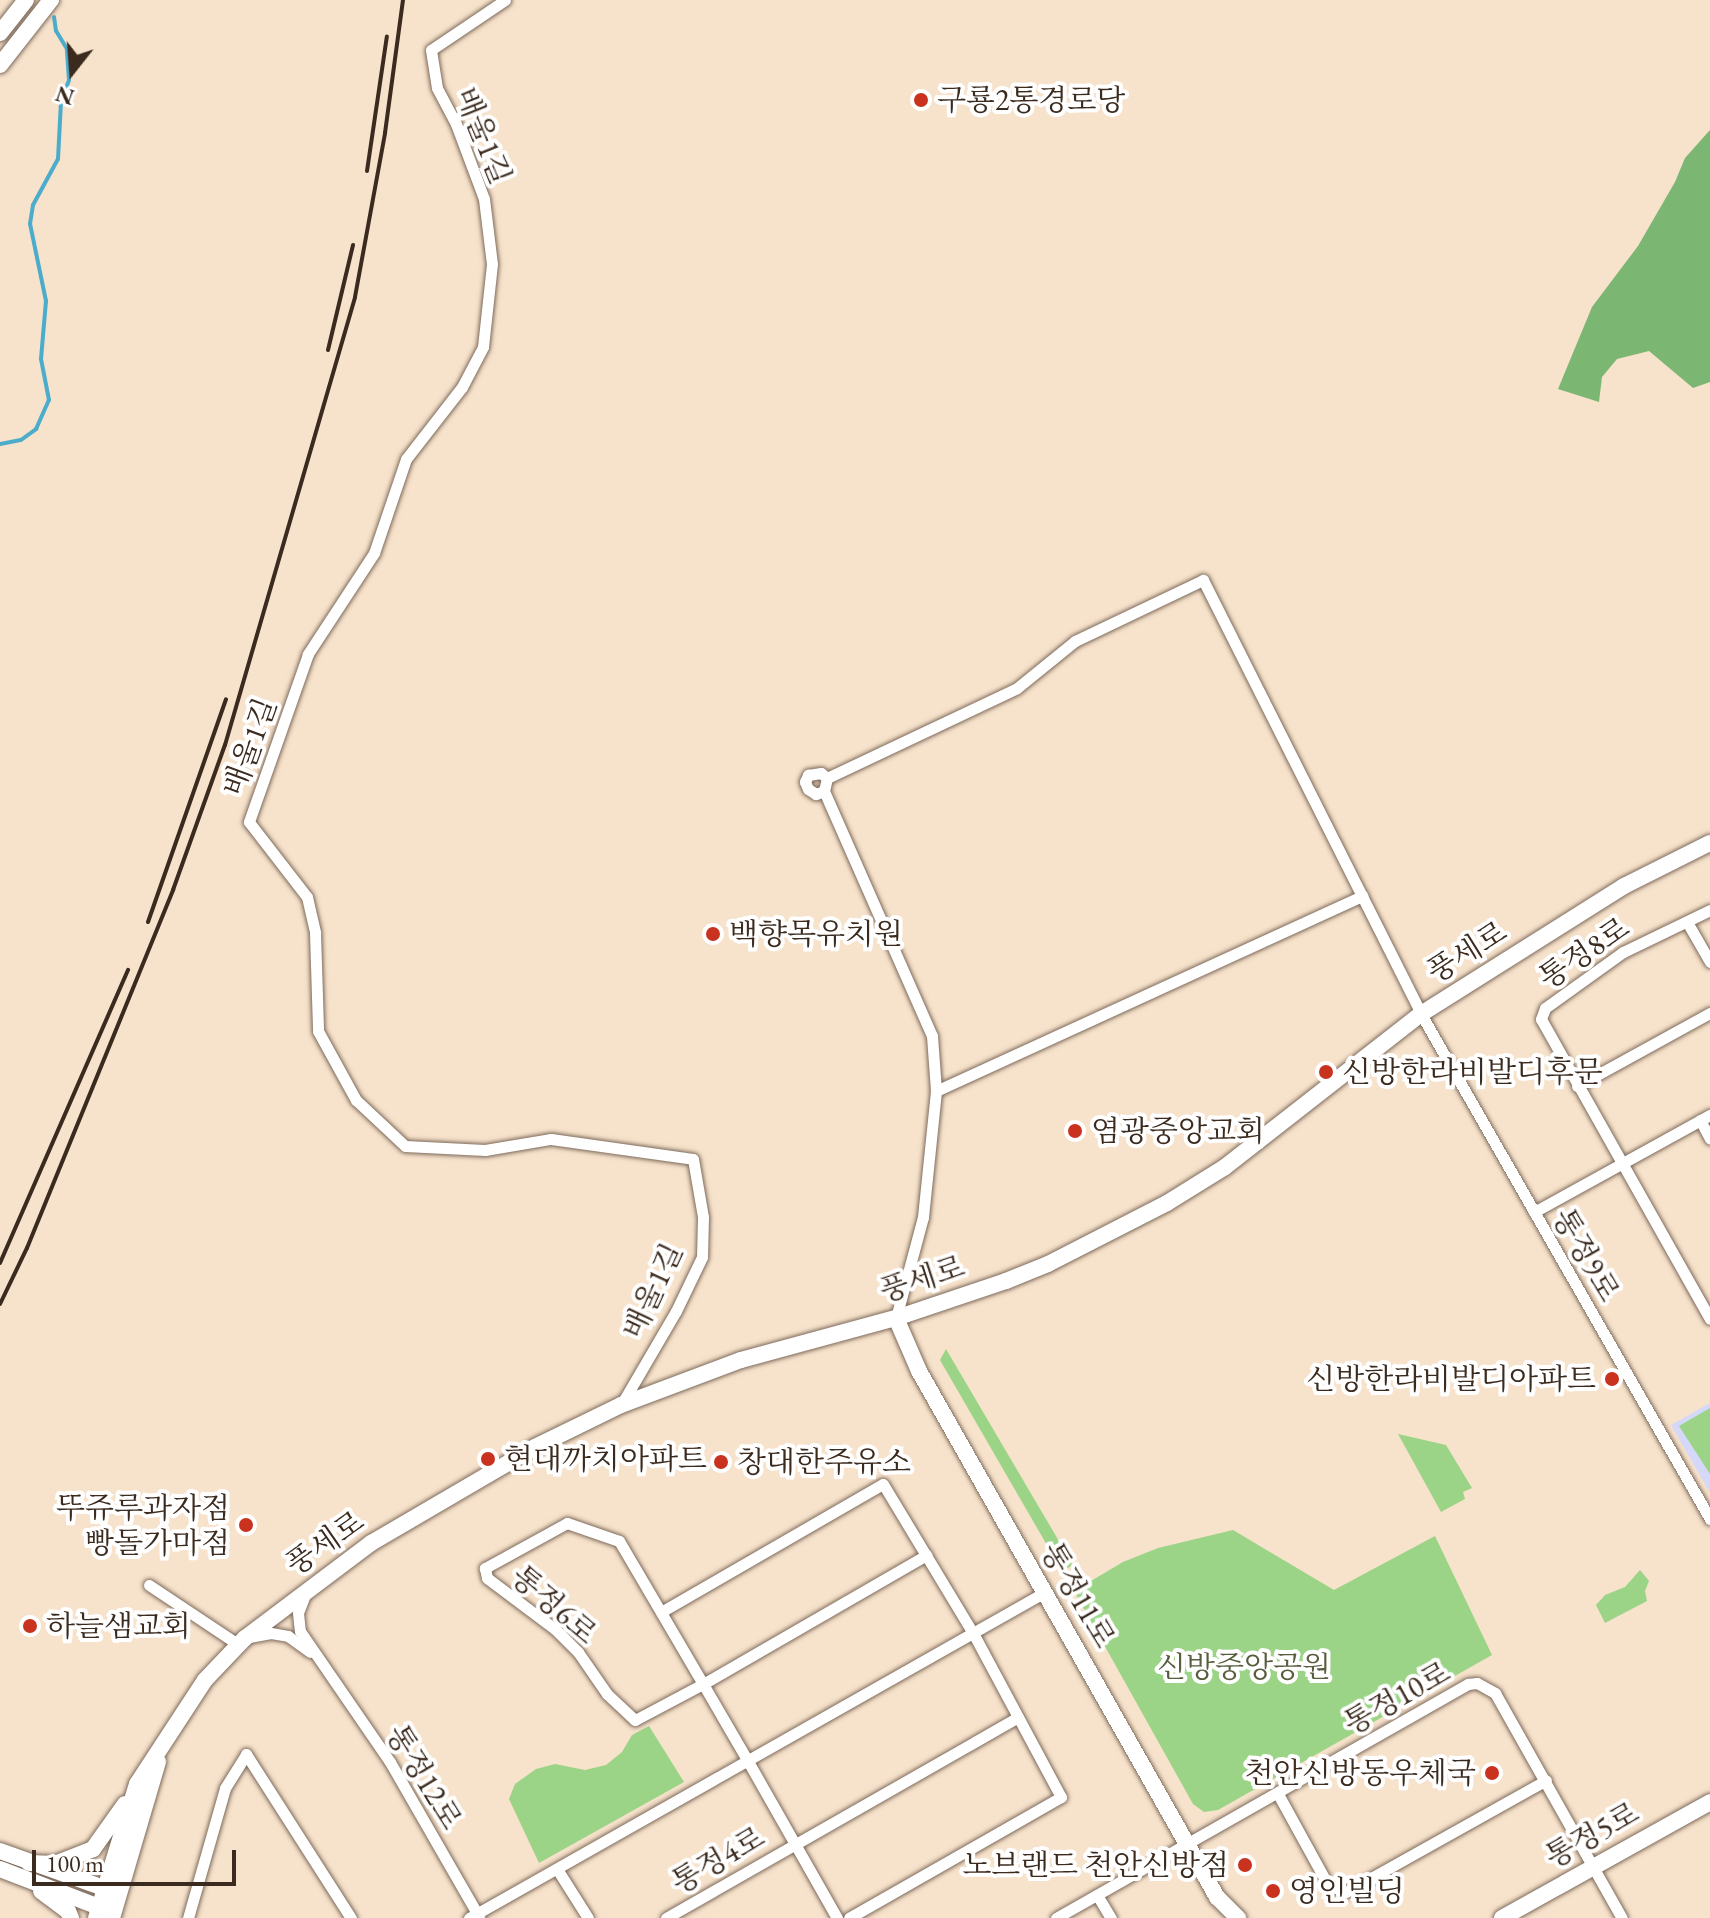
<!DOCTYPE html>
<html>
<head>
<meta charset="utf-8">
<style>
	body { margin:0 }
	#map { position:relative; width:1710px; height:1918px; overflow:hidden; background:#f7e2cb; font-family:"EB Garamond","Noto Serif KR",serif }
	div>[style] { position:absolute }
	.built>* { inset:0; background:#d5d8f9 }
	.green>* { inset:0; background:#9bd486 }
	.forest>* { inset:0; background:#7cb673 }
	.stream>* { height:4px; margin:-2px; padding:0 2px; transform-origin:2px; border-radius:2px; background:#4caccb }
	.roads { filter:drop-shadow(0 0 2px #7d6a5b) drop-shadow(0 0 2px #7d6a5b) }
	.street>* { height:11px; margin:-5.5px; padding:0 5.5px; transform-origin:5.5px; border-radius:5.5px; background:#fff }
	.secondary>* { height:16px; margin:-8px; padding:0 8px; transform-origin:8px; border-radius:8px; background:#fff }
	.rail>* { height:4px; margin:-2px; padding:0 2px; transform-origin:2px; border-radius:2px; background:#3b2a1e }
	.dots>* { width:22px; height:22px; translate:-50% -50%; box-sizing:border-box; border:4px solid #fff; border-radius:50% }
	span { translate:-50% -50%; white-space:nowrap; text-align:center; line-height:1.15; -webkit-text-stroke:8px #fff; paint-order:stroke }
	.poi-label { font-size:30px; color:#3b2a1e }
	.left { translate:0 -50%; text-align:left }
	.right { translate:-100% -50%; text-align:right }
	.street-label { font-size:30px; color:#3b2a1e }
	.park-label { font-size:30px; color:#585d3d }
	.north { position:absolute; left:32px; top:32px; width:80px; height:80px; -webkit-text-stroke:6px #fff; paint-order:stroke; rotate:197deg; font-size:22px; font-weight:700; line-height:32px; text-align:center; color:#3b2a1e }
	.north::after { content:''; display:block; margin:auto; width:28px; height:36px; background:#3b2a1e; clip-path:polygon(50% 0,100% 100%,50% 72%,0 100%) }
	.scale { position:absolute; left:32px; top:1850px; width:204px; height:36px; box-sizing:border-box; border:4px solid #3b2a1e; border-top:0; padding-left:10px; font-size:24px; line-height:28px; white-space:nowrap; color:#3b2a1e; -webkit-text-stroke:6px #fff; paint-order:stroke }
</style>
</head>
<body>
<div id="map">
	<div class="built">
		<i style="clip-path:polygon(1710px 1403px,1710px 1493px,1671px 1425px)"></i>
	</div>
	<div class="green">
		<i style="clip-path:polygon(946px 1349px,1073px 1565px,1062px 1571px,940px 1360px)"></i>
		<i style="clip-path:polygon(1710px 1408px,1710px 1474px,1679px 1426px)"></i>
		<i style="clip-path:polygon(1398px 1434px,1446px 1445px,1472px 1488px,1463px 1492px,1465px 1499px,1441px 1512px)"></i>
		<i style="clip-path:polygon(1233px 1530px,1334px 1590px,1435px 1536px,1492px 1655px,1218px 1810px,1204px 1812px,1193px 1804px,1074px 1591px,1123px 1562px,1158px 1548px)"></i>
		<i style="clip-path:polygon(1640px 1570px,1649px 1581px,1645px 1591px,1647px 1601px,1605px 1623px,1596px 1605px,1605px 1595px,1625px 1587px)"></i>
		<i style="clip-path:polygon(649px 1726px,684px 1782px,539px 1863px,509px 1799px,515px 1784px,536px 1769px,555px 1764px,585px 1770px,606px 1765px,622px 1752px,632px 1735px)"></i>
	</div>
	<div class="forest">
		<i style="clip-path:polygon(1710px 130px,1710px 382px,1693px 388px,1649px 351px,1617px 359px,1602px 377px,1599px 402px,1558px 389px,1592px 307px,1638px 246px,1675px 182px,1685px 158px)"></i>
	</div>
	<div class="stream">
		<i style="left:0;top:444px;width:21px;rotate:-11deg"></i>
		<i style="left:21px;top:440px;width:19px;rotate:-36deg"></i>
		<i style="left:36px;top:429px;width:32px;rotate:-66deg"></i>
		<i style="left:49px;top:400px;width:42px;rotate:-101deg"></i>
		<i style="left:41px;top:359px;width:58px;rotate:-85.1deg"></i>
		<i style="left:46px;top:301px;width:79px;rotate:-101.7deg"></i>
		<i style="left:30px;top:224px;width:19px;rotate:-81deg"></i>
		<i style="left:33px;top:205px;width:52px;rotate:-61.5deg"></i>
		<i style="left:58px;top:159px;width:58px;rotate:-87deg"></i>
		<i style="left:61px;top:101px;width:22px;rotate:-69deg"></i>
		<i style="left:69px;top:80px;width:31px;rotate:-94deg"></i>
		<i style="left:67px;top:49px;width:21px;rotate:-121deg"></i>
		<i style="left:56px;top:31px;width:14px;rotate:-98deg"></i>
	</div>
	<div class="roads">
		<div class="street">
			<i style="left:505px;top:0;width:89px;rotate:146deg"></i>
			<i style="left:431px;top:50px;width:38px;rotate:81deg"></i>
			<i style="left:437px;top:88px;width:41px;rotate:62.2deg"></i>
			<i style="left:456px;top:124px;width:80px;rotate:69.5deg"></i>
			<i style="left:484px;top:199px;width:65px;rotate:83deg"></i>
			<i style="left:492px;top:264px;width:83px;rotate:96.2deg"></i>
			<i style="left:483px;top:347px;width:45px;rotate:117.7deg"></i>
			<i style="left:462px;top:387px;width:91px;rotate:127.9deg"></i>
			<i style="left:406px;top:459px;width:99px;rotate:108.8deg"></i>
			<i style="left:374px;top:553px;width:121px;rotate:123.2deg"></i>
			<i style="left:308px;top:654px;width:178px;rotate:109.4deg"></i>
			<i style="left:249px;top:822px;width:95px;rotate:52.3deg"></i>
			<i style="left:307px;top:897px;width:37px;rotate:77deg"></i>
			<i style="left:315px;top:933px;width:98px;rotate:88.2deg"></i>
			<i style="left:318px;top:1031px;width:79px;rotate:61.2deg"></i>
			<i style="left:356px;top:1100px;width:67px;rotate:43.2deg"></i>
			<i style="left:405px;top:1146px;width:80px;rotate:2.9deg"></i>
			<i style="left:485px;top:1150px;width:67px;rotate:-9.5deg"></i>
			<i style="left:551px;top:1139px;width:143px;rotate:8deg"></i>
			<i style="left:693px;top:1159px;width:59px;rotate:80.2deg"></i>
			<i style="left:703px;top:1217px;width:40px;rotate:91.4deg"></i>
			<i style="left:702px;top:1257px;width:60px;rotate:115.7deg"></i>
			<i style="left:676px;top:1311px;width:109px;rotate:120.3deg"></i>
			<i style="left:827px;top:778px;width:210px;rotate:-25.3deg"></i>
			<i style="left:1017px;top:688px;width:75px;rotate:-39deg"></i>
			<i style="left:1075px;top:641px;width:142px;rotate:-25.5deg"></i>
			<i style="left:1203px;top:580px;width:486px;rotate:63.3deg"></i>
			<i style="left:1421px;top:1014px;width:582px;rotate:60.22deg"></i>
			<i style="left:824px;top:791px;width:9px;rotate:159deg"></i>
			<i style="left:816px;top:794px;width:9px;rotate:-148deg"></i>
			<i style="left:808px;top:789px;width:8px;rotate:-113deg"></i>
			<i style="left:805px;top:782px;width:8px;rotate:-67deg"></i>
			<i style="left:808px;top:775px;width:13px;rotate:-9deg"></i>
			<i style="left:821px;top:773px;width:8px;rotate:40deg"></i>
			<i style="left:827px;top:778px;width:13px;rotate:103deg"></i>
			<i style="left:824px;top:791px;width:268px;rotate:66.2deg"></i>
			<i style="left:932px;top:1036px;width:55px;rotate:85.8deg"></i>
			<i style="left:936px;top:1091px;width:127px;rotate:95.9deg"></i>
			<i style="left:923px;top:1217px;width:105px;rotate:105deg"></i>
			<i style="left:1710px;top:910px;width:97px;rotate:154.2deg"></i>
			<i style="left:1623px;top:952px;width:96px;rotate:144.3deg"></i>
			<i style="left:1545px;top:1008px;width:12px;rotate:110deg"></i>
			<i style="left:1541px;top:1019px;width:344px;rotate:60.6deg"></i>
			<i style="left:1687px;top:922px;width:46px;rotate:60.1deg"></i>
			<i style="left:1577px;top:1086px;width:152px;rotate:-28.8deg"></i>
			<i style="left:936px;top:1091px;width:469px;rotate:-24.6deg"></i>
			<i style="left:1700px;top:1120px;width:21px;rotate:62deg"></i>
			<i style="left:1534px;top:1212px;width:201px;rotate:-28.9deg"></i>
			<i style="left:149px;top:1585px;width:108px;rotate:33.7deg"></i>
			<i style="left:306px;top:1592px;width:22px;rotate:111deg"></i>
			<i style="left:298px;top:1613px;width:18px;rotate:84deg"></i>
			<i style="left:300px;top:1631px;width:159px;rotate:55.5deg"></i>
			<i style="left:390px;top:1762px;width:179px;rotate:60.1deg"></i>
			<i style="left:661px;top:1612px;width:256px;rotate:-30deg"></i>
			<i style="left:883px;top:1484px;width:174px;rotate:58.9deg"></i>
			<i style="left:973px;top:1633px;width:186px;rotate:61.8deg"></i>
			<i style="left:1061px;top:1797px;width:244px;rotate:150.3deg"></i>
			<i style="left:249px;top:1637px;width:22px;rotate:-10deg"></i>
			<i style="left:271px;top:1633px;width:17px;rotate:10deg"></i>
			<i style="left:288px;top:1636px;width:27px;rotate:36deg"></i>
			<i style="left:1278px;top:1794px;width:104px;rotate:61.2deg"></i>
			<i style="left:1328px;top:1885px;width:19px;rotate:21deg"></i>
			<i style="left:1346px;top:1892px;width:229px;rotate:-29.2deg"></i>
			<i style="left:557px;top:1869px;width:58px;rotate:57.7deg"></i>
			<i style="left:1097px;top:1895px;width:27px;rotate:59deg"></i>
			<i style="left:188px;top:1918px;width:135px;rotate:-74.1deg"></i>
			<i style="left:225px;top:1788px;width:40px;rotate:-58deg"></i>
			<i style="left:246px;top:1754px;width:195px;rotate:57.4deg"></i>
			<i style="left:469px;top:1918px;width:662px;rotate:-29.51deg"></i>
			<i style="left:666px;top:1918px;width:405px;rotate:-29.7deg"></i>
			<i style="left:837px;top:1918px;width:178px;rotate:-119.6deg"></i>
			<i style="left:749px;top:1763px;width:91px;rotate:-120.2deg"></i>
			<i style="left:703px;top:1684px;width:166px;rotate:-120.4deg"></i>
			<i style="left:619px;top:1541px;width:55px;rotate:-160.9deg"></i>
			<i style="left:567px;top:1523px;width:94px;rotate:151.2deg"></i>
			<i style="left:485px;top:1568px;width:10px;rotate:79deg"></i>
			<i style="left:487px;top:1578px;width:85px;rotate:36.9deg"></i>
			<i style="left:555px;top:1629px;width:33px;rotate:45deg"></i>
			<i style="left:578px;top:1652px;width:51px;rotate:55.4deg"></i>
			<i style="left:607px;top:1694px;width:38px;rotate:43deg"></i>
			<i style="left:635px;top:1720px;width:77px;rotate:-27.9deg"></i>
			<i style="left:703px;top:1684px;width:258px;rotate:-30deg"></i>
			<i style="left:1056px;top:1918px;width:474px;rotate:-29.6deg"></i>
			<i style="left:1468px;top:1684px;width:9px;rotate:-6deg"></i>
			<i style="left:1477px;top:1683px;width:21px;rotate:29deg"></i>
			<i style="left:1495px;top:1693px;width:258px;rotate:60.6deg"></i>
		</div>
		<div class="secondary">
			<i style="left:0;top:33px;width:42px;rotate:-51.8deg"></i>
			<i style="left:0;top:65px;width:83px;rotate:-51.9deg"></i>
			<i style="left:896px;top:1318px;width:58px;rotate:66.5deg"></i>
			<i style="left:919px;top:1371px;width:605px;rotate:60.47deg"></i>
			<i style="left:1217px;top:1897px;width:30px;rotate:45deg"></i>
			<i style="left:0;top:1851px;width:122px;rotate:19.6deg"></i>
			<i style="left:29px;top:1863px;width:26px;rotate:2deg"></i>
			<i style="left:55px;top:1864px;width:41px;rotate:-21.5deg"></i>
			<i style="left:93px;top:1849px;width:55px;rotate:-54.6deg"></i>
			<i style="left:0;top:1869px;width:115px;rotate:21deg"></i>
			<i style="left:41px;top:1891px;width:34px;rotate:37deg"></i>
			<i style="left:68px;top:1911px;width:8px;rotate:67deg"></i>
			<i style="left:96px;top:1918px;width:140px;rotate:-73deg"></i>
			<i style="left:137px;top:1784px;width:124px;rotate:-56.8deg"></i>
			<i style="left:205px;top:1680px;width:58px;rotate:-46.4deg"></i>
			<i style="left:245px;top:1638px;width:158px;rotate:-37deg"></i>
			<i style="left:371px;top:1543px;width:190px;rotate:-30.3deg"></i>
			<i style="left:535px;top:1447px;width:96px;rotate:-26deg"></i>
			<i style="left:621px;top:1405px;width:128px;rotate:-20.6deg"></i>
			<i style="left:741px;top:1360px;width:161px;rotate:-15.2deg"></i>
			<i style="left:896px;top:1318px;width:116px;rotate:-18.6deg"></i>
			<i style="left:1006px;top:1281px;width:45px;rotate:-22deg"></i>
			<i style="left:1048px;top:1264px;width:134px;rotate:-27.1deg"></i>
			<i style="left:1167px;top:1203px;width:68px;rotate:-31.8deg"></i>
			<i style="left:1225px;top:1167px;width:249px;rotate:-38deg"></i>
			<i style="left:1421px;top:1014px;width:240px;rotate:-32.2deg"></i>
			<i style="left:1624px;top:886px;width:96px;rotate:-26.6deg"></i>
			<i style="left:112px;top:1918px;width:163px;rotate:-73.6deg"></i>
			<i style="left:1502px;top:1918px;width:238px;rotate:-29.1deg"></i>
		</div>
	</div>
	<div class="rail">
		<i style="left:367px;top:171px;width:136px;rotate:-81.6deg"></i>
		<i style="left:328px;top:350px;width:108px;rotate:-76.6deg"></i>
		<i style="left:148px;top:922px;width:236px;rotate:-70.7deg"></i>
		<i style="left:0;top:1263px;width:320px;rotate:-66.4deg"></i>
		<i style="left:0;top:1304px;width:62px;rotate:-64.3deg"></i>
		<i style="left:27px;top:1248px;width:387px;rotate:-67.8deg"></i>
		<i style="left:173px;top:890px;width:154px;rotate:-70.3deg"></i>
		<i style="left:225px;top:745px;width:466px;rotate:-73.8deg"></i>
		<i style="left:355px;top:297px;width:167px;rotate:-79.6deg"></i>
		<i style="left:385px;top:133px;width:134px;rotate:-82.3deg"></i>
	</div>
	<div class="dots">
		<i style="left:921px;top:100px;background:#c8321e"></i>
		<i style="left:713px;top:934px;background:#c8321e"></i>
		<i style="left:1326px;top:1072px;background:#c8321e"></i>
		<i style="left:1075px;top:1131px;background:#c8321e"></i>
		<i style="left:1612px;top:1379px;background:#c8321e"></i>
		<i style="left:488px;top:1459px;background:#c8321e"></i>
		<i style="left:721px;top:1462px;background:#c8321e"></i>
		<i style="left:246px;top:1525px;background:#c8321e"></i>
		<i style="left:30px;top:1626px;background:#c8321e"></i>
		<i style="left:1492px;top:1773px;background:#c8321e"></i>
		<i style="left:1245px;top:1865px;background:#c8321e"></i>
		<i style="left:1273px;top:1891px;background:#c8321e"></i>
	</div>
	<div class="poi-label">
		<span class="left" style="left:937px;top:100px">구룡2통경로당</span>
		<span class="left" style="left:729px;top:934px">백향목유치원</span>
		<span class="left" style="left:1342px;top:1072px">신방한라비발디후문</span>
		<span class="left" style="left:1091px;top:1131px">염광중앙교회</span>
		<span class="right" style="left:1596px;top:1379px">신방한라비발디아파트</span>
		<span class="left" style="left:504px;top:1459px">현대까치아파트</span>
		<span class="left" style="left:737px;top:1462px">창대한주유소</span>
		<span class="right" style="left:230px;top:1525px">뚜쥬루과자점<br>빵돌가마점</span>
		<span class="left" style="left:46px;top:1626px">하늘샘교회</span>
		<span class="right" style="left:1476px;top:1773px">천안신방동우체국</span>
		<span class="right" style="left:1229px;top:1865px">노브랜드 천안신방점</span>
		<span class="left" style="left:1289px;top:1891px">영인빌딩</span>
	</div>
	<div class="street-label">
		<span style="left:483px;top:136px;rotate:68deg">배울1길</span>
		<span style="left:250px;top:747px;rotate:-70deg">배울1길</span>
		<span style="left:1467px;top:952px;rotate:-32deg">풍세로</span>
		<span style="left:1584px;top:953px;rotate:-34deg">통정8로</span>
		<span style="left:1586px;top:1255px;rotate:60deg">통정9로</span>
		<span style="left:922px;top:1279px;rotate:-18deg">풍세로</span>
		<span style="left:653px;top:1291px;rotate:-65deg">배울1길</span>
		<span style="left:325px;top:1543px;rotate:-35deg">풍세로</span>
		<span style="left:1078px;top:1595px;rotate:60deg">통정11로</span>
		<span style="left:554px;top:1605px;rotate:41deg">통정6로</span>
		<span style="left:1397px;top:1698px;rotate:-29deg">통정10로</span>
		<span style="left:424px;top:1777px;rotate:59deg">통정12로</span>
		<span style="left:1592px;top:1835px;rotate:-29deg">통정5로</span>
		<span style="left:718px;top:1860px;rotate:-30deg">통정4로</span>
	</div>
	<div class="park-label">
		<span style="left:1244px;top:1667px">신방중앙공원</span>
	</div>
	<div class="north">N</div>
	<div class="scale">100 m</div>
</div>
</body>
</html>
